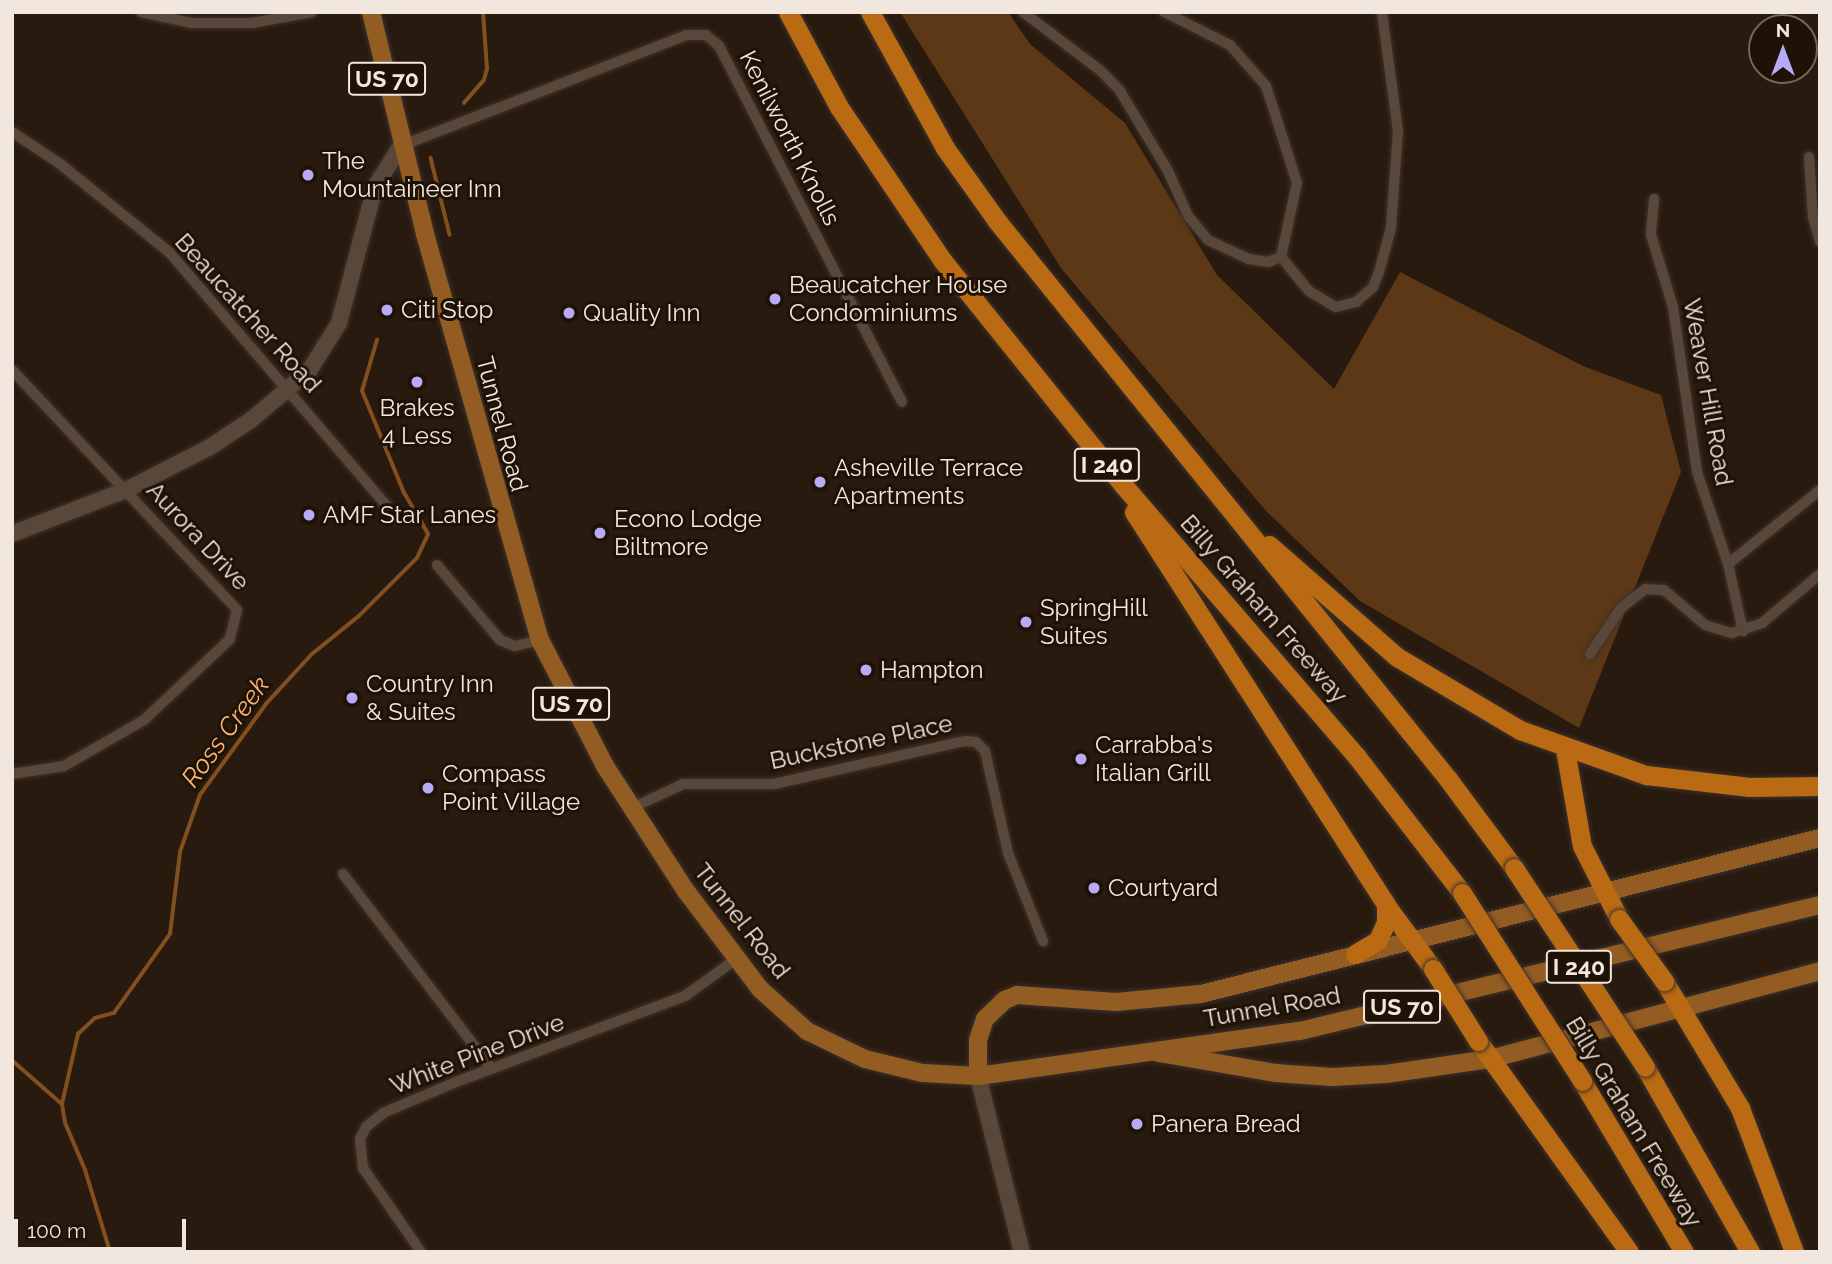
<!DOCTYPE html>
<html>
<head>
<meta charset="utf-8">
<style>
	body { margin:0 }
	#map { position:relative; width:1832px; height:1264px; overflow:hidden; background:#281a0e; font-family:Raleway,sans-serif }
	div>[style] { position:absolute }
	.forest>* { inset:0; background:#5c3816 }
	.stream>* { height:3.5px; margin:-1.75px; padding:0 1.75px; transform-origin:1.75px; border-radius:1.75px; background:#834f1f }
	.roads { filter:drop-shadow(0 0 2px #3d322d) drop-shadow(0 0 2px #3d322d) }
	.street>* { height:10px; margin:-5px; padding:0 5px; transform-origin:5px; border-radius:5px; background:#59483a }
	.secondary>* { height:16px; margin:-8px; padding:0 8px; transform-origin:8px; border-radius:8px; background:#59483a }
	.primary>* { height:18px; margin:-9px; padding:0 9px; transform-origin:9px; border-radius:9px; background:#935c22 }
	.highway>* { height:19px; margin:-9.5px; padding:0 9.5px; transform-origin:9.5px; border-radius:9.5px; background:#b96a12 }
	.bridges { filter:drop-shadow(0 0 2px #3d322d) drop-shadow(0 0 2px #3d322d) }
	.highway-bridge>* { height:19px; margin:-9.5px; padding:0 9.5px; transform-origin:9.5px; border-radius:9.5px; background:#b96a12 }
	.dots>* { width:19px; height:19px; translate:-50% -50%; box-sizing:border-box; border:4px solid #1e1105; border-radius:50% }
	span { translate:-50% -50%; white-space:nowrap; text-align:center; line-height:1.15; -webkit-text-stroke:6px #1e1105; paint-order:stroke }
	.shield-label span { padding:2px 5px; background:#1e1105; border:2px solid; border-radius:5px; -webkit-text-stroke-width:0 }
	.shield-label { font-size:23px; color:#f2e7df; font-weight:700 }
	.street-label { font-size:24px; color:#f2e7df }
	.poi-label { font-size:24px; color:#f2e7df }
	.left { translate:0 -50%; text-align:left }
	.water-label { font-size:26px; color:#feb475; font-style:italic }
	.frame { position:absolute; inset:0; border:14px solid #f2e7df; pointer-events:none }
	.north { position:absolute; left:1748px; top:14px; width:70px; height:70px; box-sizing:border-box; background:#1e1105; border:2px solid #73675c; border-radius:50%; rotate:0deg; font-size:19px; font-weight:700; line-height:28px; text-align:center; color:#f2e7df }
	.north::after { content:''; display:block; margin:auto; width:24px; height:32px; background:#b9aaf7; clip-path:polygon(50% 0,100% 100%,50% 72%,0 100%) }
	.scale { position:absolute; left:14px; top:1219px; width:172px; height:32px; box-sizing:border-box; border:4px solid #f2e7df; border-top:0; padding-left:9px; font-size:21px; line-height:24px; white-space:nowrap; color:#f2e7df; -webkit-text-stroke:5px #1e1105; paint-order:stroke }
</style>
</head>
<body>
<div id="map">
	<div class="forest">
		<i style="clip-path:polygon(900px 12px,1008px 12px,1030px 44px,1125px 123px,1217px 275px,1334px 389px,1400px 272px,1583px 366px,1661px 395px,1681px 472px,1579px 728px,1360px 601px,1266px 511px,1061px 268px)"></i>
	</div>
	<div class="stream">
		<i style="left:464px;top:103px;width:30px;rotate:-49deg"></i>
		<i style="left:484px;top:80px;width:11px;rotate:-75deg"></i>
		<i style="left:487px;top:69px;width:57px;rotate:-94deg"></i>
		<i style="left:431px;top:158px;width:79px;rotate:76.1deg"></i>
		<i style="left:12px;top:1060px;width:67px;rotate:41.3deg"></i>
		<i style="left:110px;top:1252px;width:86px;rotate:-107deg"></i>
		<i style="left:85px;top:1170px;width:51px;rotate:-113.1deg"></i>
		<i style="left:65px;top:1123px;width:19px;rotate:-99deg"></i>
		<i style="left:62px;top:1104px;width:72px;rotate:-77.1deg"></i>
		<i style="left:78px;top:1034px;width:23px;rotate:-43deg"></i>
		<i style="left:95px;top:1018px;width:20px;rotate:-15deg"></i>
		<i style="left:114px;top:1013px;width:97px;rotate:-54.7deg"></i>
		<i style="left:170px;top:934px;width:83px;rotate:-83deg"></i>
		<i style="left:180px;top:852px;width:60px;rotate:-70.7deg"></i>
		<i style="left:200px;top:795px;width:112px;rotate:-54deg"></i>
		<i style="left:266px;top:704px;width:68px;rotate:-47.4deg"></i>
		<i style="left:312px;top:654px;width:60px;rotate:-39deg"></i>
		<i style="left:359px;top:616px;width:82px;rotate:-45deg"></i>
		<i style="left:417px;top:558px;width:26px;rotate:-65deg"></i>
		<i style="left:428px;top:534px;width:48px;rotate:-120.3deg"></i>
		<i style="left:404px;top:493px;width:110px;rotate:-112.4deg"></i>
		<i style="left:362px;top:391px;width:53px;rotate:-73.6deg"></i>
	</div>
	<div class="roads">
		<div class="street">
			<i style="left:141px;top:12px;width:51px;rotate:12.4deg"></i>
			<i style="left:191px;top:23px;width:61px"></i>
			<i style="left:252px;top:23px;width:61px;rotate:-10.4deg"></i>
			<i style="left:1023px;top:12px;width:98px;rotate:37.1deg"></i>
			<i style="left:1101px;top:71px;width:28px;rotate:46deg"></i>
			<i style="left:1120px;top:91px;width:93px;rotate:59deg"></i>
			<i style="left:1168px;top:171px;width:49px;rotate:66deg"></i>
			<i style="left:1188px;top:216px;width:31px;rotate:50deg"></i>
			<i style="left:1208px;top:240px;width:45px;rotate:24.9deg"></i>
			<i style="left:1249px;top:259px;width:19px;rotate:9deg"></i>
			<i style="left:1268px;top:262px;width:14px;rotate:-21deg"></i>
			<i style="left:1281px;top:257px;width:76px;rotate:-77.8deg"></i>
			<i style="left:1297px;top:183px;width:102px;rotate:-107.7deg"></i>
			<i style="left:1266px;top:86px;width:55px;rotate:-131.3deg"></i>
			<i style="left:1230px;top:45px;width:74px;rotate:-153.4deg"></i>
			<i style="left:12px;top:132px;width:56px;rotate:33.4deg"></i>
			<i style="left:59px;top:163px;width:143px;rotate:39deg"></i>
			<i style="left:170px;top:253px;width:350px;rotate:49.4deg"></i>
			<i style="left:403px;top:145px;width:304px;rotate:-21.2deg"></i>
			<i style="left:686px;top:35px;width:20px"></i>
			<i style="left:706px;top:35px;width:17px;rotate:40deg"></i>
			<i style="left:719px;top:46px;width:400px;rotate:62.8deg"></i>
			<i style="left:1809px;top:157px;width:60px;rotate:86.2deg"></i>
			<i style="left:1813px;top:217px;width:26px;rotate:74deg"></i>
			<i style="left:1654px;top:199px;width:36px;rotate:95deg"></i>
			<i style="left:1651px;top:235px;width:75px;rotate:73deg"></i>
			<i style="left:1673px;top:307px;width:167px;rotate:81.7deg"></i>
			<i style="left:1697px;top:472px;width:97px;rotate:71.4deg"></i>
			<i style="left:1728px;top:564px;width:69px;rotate:77.4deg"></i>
			<i style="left:1281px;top:257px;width:44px;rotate:50.5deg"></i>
			<i style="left:1309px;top:291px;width:31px;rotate:31deg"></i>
			<i style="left:1336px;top:307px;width:21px;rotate:-14deg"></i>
			<i style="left:1356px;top:302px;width:23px;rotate:-41deg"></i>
			<i style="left:1373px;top:287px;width:16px;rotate:-68deg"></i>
			<i style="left:1379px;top:272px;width:46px;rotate:-74.7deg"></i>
			<i style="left:1391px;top:228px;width:97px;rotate:-85.9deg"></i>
			<i style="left:1398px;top:131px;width:120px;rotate:-97.7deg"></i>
			<i style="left:12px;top:370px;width:329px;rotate:46.8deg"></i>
			<i style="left:237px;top:610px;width:30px;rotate:104deg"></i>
			<i style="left:230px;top:639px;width:118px;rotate:136.7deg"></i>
			<i style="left:144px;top:720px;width:92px;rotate:150.1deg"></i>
			<i style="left:64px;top:766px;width:53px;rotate:171.3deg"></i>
			<i style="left:1728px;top:564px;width:118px;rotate:-38.8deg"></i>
			<i style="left:437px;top:565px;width:98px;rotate:50deg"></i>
			<i style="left:500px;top:640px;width:16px;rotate:22deg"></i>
			<i style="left:515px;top:646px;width:26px;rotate:-13deg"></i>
			<i style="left:1590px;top:654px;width:55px;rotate:-56deg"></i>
			<i style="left:1621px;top:608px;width:31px;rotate:-38deg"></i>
			<i style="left:1645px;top:589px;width:19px;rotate:3deg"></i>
			<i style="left:1664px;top:590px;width:54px;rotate:40.5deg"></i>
			<i style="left:1705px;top:625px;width:28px;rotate:17deg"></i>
			<i style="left:1732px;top:633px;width:32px;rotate:-18deg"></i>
			<i style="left:1762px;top:623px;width:76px;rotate:-40.2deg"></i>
			<i style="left:632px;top:808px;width:56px;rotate:-25.2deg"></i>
			<i style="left:683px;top:784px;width:91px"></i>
			<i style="left:774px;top:784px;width:196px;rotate:-12.7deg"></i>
			<i style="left:965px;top:741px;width:11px;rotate:5deg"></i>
			<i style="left:976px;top:742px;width:13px;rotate:45deg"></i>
			<i style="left:985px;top:751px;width:105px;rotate:77.3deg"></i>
			<i style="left:1008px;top:853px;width:95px;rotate:68.3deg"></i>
			<i style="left:343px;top:874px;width:245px;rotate:52.6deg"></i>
			<i style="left:421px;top:1252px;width:102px;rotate:-124.6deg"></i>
			<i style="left:363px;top:1168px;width:29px;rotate:-96deg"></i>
			<i style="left:360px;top:1139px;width:13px;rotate:-63deg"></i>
			<i style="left:366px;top:1127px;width:22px;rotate:-39deg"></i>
			<i style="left:383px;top:1113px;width:79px;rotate:-23deg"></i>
			<i style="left:456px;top:1082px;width:245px;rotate:-20.6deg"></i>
			<i style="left:685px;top:996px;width:62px;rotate:-35.8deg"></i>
		</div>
		<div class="secondary">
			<i style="left:12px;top:534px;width:122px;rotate:-21.1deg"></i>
			<i style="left:126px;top:490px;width:94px;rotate:-27.1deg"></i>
			<i style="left:210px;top:447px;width:49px;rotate:-33.4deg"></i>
			<i style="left:251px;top:420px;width:76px;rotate:-40.2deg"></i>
			<i style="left:309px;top:371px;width:57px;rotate:-58deg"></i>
			<i style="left:339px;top:323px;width:141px;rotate:-75.2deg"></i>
			<i style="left:375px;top:187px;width:47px;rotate:-58deg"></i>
			<i style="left:978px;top:1076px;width:181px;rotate:76deg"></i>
		</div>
		<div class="primary">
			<i style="left:371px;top:12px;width:228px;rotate:76.3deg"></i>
			<i style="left:425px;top:234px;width:422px;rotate:74.2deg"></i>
			<i style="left:540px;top:640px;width:142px;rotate:62.7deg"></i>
			<i style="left:605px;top:766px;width:149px;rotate:57.1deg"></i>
			<i style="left:686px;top:891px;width:123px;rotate:52.9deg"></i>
			<i style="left:760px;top:989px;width:63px;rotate:41.8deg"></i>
			<i style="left:807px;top:1031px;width:64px;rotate:25.8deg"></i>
			<i style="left:865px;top:1059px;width:59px;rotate:13.8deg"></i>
			<i style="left:922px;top:1073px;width:56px;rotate:3.1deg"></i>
			<i style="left:978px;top:1076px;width:325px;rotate:-8deg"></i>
			<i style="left:1300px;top:1031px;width:535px;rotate:-13.62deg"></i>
			<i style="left:1159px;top:1053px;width:119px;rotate:9.7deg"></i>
			<i style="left:1276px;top:1073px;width:56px;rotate:4.1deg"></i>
			<i style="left:1332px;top:1077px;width:54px;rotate:-3.2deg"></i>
			<i style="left:1386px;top:1074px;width:105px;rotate:-8.2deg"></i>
			<i style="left:1490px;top:1059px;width:342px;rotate:-14.9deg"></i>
			<i style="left:978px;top:1076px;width:36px;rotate:-90deg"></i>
			<i style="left:978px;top:1040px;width:22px;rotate:-72deg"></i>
			<i style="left:985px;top:1019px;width:28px;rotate:-44deg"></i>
			<i style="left:1005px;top:1000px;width:13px;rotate:-23deg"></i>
			<i style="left:1017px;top:995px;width:99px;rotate:4deg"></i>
			<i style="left:1116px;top:1002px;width:85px;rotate:-5.4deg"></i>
			<i style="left:1201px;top:994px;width:638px;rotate:-14.15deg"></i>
		</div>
		<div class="highway">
			<i style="left:788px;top:12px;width:108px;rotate:61.8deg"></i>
			<i style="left:839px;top:107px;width:186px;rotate:56deg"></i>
			<i style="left:943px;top:261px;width:289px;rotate:51.2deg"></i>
			<i style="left:1124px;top:486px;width:357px;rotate:49.3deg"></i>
			<i style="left:1357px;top:757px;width:172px;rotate:52.3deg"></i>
			<i style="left:870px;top:12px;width:155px;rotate:61.1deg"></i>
			<i style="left:945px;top:148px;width:90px;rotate:54.5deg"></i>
			<i style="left:997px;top:221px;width:717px;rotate:51.05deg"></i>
			<i style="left:1448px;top:779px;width:111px;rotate:53.4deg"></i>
			<i style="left:1134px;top:512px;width:467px;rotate:57.3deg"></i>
			<i style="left:1386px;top:905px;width:79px;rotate:53.7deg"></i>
			<i style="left:1269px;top:545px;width:170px;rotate:41.2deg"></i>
			<i style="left:1397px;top:657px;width:143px;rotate:30.7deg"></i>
			<i style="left:1520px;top:730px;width:134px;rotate:19.7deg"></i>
			<i style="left:1646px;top:775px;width:104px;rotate:6.6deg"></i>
			<i style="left:1749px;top:787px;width:71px;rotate:-0.8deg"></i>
			<i style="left:1565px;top:749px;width:98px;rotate:80.1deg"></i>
			<i style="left:1582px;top:846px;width:82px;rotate:63.1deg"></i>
			<i style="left:1355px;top:954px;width:27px;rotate:-31deg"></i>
			<i style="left:1378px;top:940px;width:20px;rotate:-66deg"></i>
			<i style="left:1386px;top:922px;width:17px;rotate:-90deg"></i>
			<i style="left:1664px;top:981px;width:148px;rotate:59.1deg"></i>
			<i style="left:1740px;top:1108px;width:154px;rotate:69.4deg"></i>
			<i style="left:1478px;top:1041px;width:259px;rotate:54.4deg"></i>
			<i style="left:1645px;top:1067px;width:213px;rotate:60.4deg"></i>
			<i style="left:1582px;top:1081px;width:199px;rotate:59.2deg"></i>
		</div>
	</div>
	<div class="bridges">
		<div class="highway-bridge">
			<i style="left:1514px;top:868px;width:238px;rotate:56.6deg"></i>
			<i style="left:1462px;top:893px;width:223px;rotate:57.4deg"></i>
			<i style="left:1619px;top:919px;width:77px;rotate:54deg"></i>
			<i style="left:1433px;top:969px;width:85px;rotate:58deg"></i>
		</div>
	</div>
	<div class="dots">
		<i style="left:308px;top:175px;background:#b9aaf7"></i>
		<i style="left:775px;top:299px;background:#b9aaf7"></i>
		<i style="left:387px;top:310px;background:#b9aaf7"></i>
		<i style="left:569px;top:313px;background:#b9aaf7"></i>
		<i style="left:417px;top:382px;background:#b9aaf7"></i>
		<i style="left:820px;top:482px;background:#b9aaf7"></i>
		<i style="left:309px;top:515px;background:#b9aaf7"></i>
		<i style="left:600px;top:533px;background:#b9aaf7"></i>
		<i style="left:1026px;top:622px;background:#b9aaf7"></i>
		<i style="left:866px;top:670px;background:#b9aaf7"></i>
		<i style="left:352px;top:698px;background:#b9aaf7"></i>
		<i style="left:1081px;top:759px;background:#b9aaf7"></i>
		<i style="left:428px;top:788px;background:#b9aaf7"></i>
		<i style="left:1094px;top:888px;background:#b9aaf7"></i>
		<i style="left:1137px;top:1124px;background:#b9aaf7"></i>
	</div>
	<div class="shield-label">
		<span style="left:387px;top:79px">US 70</span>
		<span style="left:1107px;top:465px">I 240</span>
		<span style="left:571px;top:704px">US 70</span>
		<span style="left:1579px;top:967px">I 240</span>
		<span style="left:1402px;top:1007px">US 70</span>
	</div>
	<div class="street-label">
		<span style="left:790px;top:138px;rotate:63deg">Kenilworth Knolls</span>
		<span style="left:248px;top:313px;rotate:48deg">Beaucatcher Road</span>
		<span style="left:1708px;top:392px;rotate:80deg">Weaver Hill Road</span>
		<span style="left:502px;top:424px;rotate:75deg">Tunnel Road</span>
		<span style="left:198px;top:536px;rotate:47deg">Aurora Drive</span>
		<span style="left:1264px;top:609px;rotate:49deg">Billy Graham Freeway</span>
		<span style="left:861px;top:742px;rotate:-12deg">Buckstone Place</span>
		<span style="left:742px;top:921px;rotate:52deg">Tunnel Road</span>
		<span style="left:1272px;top:1007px;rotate:-10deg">Tunnel Road</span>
		<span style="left:477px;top:1054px;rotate:-21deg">White Pine Drive</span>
		<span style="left:1634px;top:1122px;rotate:59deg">Billy Graham Freeway</span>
	</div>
	<div class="poi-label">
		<span class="left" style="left:322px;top:175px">The<br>Mountaineer Inn</span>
		<span class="left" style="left:789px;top:299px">Beaucatcher House<br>Condominiums</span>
		<span class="left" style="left:401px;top:310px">Citi Stop</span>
		<span class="left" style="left:583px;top:313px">Quality Inn</span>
		<span style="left:417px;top:422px">Brakes<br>4 Less</span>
		<span class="left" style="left:834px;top:482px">Asheville Terrace<br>Apartments</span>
		<span class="left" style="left:323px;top:515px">AMF Star Lanes</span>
		<span class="left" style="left:614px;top:533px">Econo Lodge<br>Biltmore</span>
		<span class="left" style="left:1040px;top:622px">SpringHill<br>Suites</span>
		<span class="left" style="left:880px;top:670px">Hampton</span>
		<span class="left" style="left:366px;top:698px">Country Inn<br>&amp; Suites</span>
		<span class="left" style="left:1095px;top:759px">Carrabba's<br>Italian Grill</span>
		<span class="left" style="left:442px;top:788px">Compass<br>Point Village</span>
		<span class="left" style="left:1108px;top:888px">Courtyard</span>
		<span class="left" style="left:1151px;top:1124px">Panera Bread</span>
	</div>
	<div class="water-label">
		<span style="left:226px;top:732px;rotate:-54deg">Ross Creek</span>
	</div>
	<div class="frame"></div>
	<div class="north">N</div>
	<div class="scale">100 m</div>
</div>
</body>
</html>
